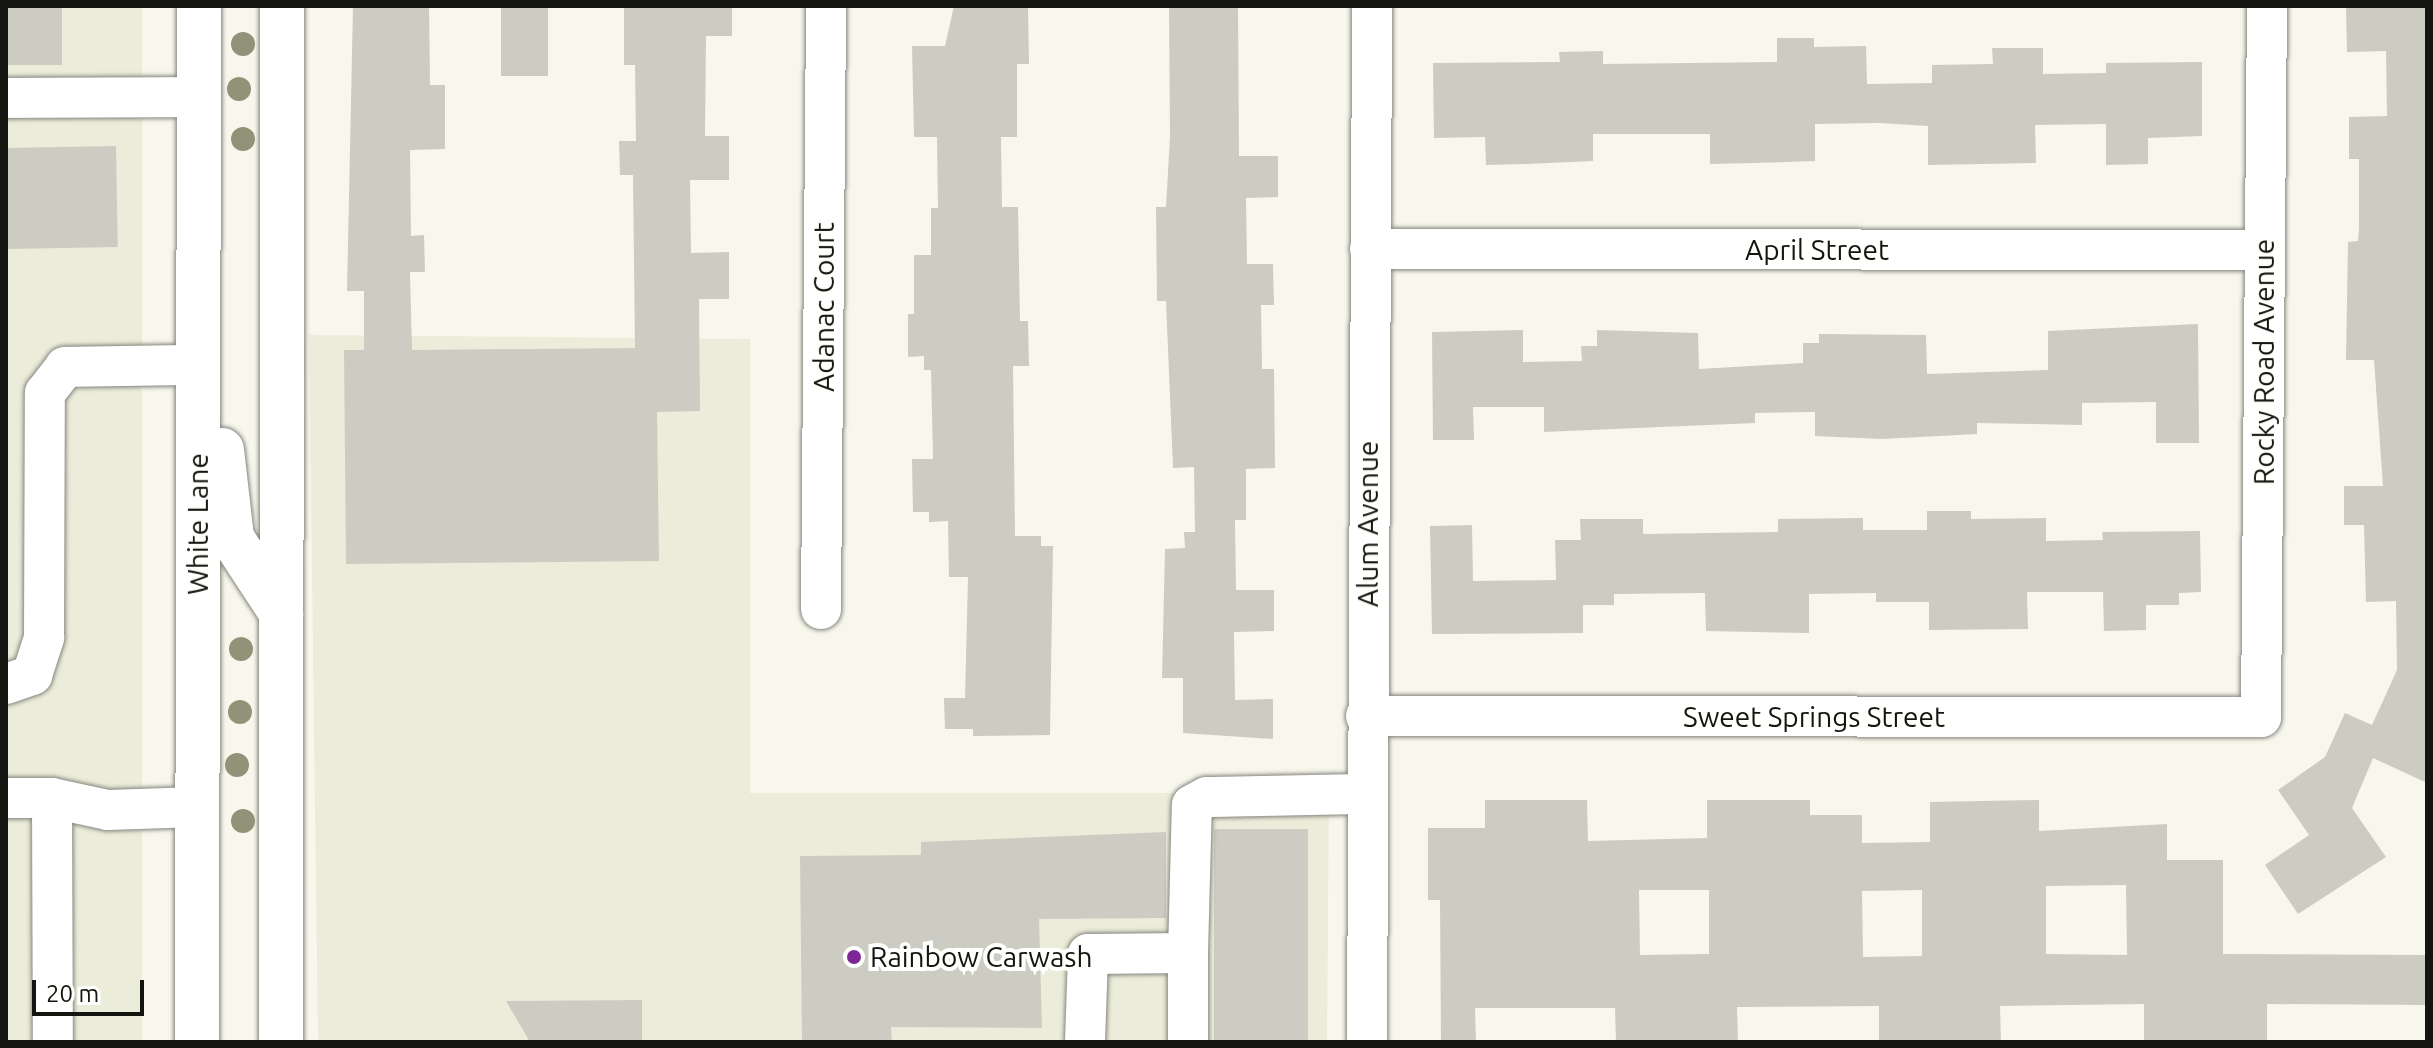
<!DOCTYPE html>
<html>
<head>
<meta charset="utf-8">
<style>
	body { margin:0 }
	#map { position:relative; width:2433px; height:1048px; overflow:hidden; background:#f7f7ed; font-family:Ubuntu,sans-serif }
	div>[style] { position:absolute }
	.built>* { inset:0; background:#ececdb; transform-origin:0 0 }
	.building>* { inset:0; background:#ccccc3; transform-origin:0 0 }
	.roads { filter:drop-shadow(0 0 2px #86867e) drop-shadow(0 0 2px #86867e) }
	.minor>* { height:40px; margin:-20px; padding:0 20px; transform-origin:20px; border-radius:20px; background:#fff }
	.major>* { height:44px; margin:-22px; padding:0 22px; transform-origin:22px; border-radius:22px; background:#fff }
	.trees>* { width:24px; height:24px; margin:-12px; border-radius:50%; background:#929279 }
	.dots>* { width:22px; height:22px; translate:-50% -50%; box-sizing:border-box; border:4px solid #fffffe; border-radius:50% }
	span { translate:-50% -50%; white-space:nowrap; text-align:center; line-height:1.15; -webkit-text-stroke:8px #fffffe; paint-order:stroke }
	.street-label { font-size:28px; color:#141411 }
	.poi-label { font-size:28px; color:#141411 }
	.left { translate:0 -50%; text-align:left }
	.frame { position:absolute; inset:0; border:8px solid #141411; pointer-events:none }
	.scale { position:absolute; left:32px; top:980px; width:112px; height:36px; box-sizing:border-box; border:4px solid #141411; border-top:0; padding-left:10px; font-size:24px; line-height:28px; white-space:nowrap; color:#141411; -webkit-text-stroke:6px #fffffe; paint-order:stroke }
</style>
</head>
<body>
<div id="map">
	<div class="built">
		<i style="left:6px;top:6px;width:136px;height:1036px"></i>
		<i style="clip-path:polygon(309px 335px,750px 339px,750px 793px,1329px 793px,1327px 1042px,318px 1042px)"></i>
	</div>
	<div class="building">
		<i style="left:6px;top:6px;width:56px;height:59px"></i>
		<i style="clip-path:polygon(353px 6px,429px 6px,430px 85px,445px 85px,445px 149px,410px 150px,411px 236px,424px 235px,425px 272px,410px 272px,412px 350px,635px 348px,633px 175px,620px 175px,619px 141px,636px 141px,635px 65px,624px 65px,624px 6px,732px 6px,732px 36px,706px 36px,705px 136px,729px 136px,729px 180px,690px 180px,691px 253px,729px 252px,729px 299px,699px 299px,700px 411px,657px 412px,659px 561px,346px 564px,344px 350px,364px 350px,364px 291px,347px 291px)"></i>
		<i style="left:501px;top:6px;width:47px;height:70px"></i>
		<i style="clip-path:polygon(954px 6px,1028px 6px,1029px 64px,1017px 64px,1017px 137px,1001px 137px,1002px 207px,1018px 207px,1020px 321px,1028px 321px,1029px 366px,1013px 366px,1015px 536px,1041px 536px,1041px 546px,1053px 546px,1050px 735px,973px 736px,973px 729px,945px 729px,944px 698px,965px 698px,968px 577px,949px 577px,948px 521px,929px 522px,929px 512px,913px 512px,912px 459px,933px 459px,931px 370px,924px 370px,924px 356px,908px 357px,908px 314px,914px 314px,914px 255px,931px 255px,931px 208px,938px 208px,937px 137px,914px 137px,912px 46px,945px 46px)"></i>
		<i style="clip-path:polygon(1169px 6px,1238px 6px,1239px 156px,1278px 156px,1278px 197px,1246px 198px,1247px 264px,1273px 264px,1274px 305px,1261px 305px,1262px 369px,1274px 369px,1275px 468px,1246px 469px,1246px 520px,1235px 520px,1236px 590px,1274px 590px,1274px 631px,1234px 632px,1235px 700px,1273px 699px,1273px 739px,1183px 733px,1183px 678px,1162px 678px,1165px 549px,1185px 548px,1184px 532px,1195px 532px,1194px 467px,1173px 468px,1166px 301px,1157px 301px,1156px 207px,1166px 207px,1170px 137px)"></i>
		<i style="clip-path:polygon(2346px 6px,2427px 6px,2427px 783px,2373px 758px,2352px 808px,2386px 857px,2298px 914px,2265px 865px,2309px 835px,2278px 790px,2325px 757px,2345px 713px,2372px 725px,2397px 670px,2396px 601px,2366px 602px,2364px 525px,2344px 525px,2344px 486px,2383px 486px,2374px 360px,2346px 360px,2348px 242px,2358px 241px,2359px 228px,2359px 159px,2349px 159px,2349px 117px,2387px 116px,2386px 51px,2347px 52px)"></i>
		<i style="clip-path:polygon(1777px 38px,1814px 38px,1814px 47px,1866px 46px,1867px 84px,1932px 83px,1932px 65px,1993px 64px,1992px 48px,2043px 48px,2043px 74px,2106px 73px,2106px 63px,2202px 62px,2202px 136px,2148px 138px,2148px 164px,2106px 165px,2106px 124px,2035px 125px,2036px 163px,1928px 165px,1928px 126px,1879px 123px,1815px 124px,1815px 161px,1754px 163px,1710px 164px,1710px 134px,1593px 134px,1593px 161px,1528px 164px,1486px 165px,1485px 137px,1434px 138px,1433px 63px,1560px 62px,1559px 52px,1603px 51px,1603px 64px,1777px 62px)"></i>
		<i style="left:116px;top:146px;width:101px;height:110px;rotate:89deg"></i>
		<i style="clip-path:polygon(2198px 324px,2199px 443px,2156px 443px,2156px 402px,2082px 403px,2082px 425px,1977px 423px,1977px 434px,1882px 439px,1815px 436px,1815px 412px,1755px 413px,1755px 423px,1544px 432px,1544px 407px,1473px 407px,1474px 440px,1433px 440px,1432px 332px,1523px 330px,1523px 362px,1582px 361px,1581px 346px,1597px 346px,1597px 330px,1698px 333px,1699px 369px,1803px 363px,1803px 343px,1819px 343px,1819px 334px,1926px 335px,1927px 374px,2048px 370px,2048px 331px)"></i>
		<i style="clip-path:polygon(1927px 511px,1971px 511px,1971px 519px,2046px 518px,2046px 541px,2103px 540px,2102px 532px,2200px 531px,2201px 592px,2179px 593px,2179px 605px,2146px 605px,2146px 630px,2104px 631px,2103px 592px,2027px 592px,2028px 629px,1929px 630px,1929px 602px,1876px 602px,1876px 593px,1809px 594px,1809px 633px,1706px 631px,1705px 593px,1614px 594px,1614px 605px,1583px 605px,1583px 633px,1432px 634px,1430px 526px,1472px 525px,1473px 581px,1556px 580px,1555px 540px,1581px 540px,1580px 519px,1643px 519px,1643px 534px,1778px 532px,1778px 519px,1863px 518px,1863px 530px,1927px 530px)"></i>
		<i style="clip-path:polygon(evenodd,1485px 800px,1587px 800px,1588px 841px,1707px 838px,1707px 800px,1810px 800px,1810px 815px,1862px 815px,1862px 843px,1930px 842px,1930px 802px,2039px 800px,2039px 831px,2167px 824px,2167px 860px,2223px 860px,2223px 954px,2427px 955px,2427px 1005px,2267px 1004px,2267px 1042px,2144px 1042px,2144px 1004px,2000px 1006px,2001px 1042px,1879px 1042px,1879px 1006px,1737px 1007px,1738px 1042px,1616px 1042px,1615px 1008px,1475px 1008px,1476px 1042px,1441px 1042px,1440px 900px,1428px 900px,1428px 828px,1485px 828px,1485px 800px,2126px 885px,2127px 955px,2046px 954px,2046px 886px,2126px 885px,1485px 800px,1639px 890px,1709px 890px,1709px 954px,1640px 955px,1639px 890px,1485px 800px,1922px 890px,1922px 956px,1863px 957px,1862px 891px,1922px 890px)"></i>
		<i style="left:1308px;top:829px;width:213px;height:94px;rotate:90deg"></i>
		<i style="clip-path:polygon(1166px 832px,1166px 918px,1039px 919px,1042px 1028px,891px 1027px,892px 1042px,802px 1042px,800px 856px,921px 855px,921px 842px)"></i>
		<i style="clip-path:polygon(642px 1000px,642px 1042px,530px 1042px,506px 1001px)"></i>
	</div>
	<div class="roads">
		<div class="minor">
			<i style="left:6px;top:98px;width:192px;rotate:-0.3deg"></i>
			<i style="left:1370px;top:249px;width:895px;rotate:0.06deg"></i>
			<i style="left:821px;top:609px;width:603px;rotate:-89.52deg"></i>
			<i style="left:6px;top:684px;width:28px;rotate:-19deg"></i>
			<i style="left:32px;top:675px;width:40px;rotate:-72deg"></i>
			<i style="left:44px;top:637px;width:244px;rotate:-89.8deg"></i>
			<i style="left:45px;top:393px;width:33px;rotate:-52deg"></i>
			<i style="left:65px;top:367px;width:133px;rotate:-0.9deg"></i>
			<i style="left:1366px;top:716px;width:895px;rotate:0.06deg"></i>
			<i style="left:2261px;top:717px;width:711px;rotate:-89.52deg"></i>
			<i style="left:6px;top:798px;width:46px"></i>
			<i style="left:52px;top:798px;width:57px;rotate:12.1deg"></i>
			<i style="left:108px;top:810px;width:89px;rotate:-1.9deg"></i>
			<i style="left:52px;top:798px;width:244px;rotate:89.8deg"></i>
			<i style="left:1188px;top:953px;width:148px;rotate:-88.5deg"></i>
			<i style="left:1192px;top:805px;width:17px;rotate:-28deg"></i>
			<i style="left:1207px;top:797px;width:159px;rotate:-1.1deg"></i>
			<i style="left:1085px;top:1042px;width:88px;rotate:-88deg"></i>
			<i style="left:1088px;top:954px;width:100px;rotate:-0.6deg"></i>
			<i style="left:1188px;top:953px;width:89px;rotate:90deg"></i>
			<i style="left:1367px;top:1042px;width:1036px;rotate:-89.72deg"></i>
		</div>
		<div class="major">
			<i style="left:222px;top:450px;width:89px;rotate:83.5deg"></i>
			<i style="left:232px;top:538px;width:90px;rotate:56.8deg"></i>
			<i style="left:197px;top:1042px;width:1036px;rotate:-89.89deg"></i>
			<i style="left:281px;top:1042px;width:1036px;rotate:-89.94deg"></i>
		</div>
	</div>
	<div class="trees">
		<i style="left:243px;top:44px"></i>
		<i style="left:239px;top:89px"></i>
		<i style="left:243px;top:139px"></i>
		<i style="left:241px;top:649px"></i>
		<i style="left:240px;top:712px"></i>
		<i style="left:237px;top:765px"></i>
		<i style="left:243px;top:821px"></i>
	</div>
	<div class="dots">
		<i style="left:854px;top:957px;background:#7d2695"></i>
	</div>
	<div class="street-label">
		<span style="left:1817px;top:250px">April Street</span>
		<span style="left:824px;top:307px;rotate:-90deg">Adanac Court</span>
		<span style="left:2264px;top:362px;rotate:-90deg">Rocky Road Avenue</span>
		<span style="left:198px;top:524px;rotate:-90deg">White Lane</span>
		<span style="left:1368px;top:524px;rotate:-90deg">Alum Avenue</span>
		<span style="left:1814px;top:717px">Sweet Springs Street</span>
	</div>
	<div class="poi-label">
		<span class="left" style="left:870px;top:957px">Rainbow Carwash</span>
	</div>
	<div class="frame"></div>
	<div class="scale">20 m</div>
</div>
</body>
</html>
